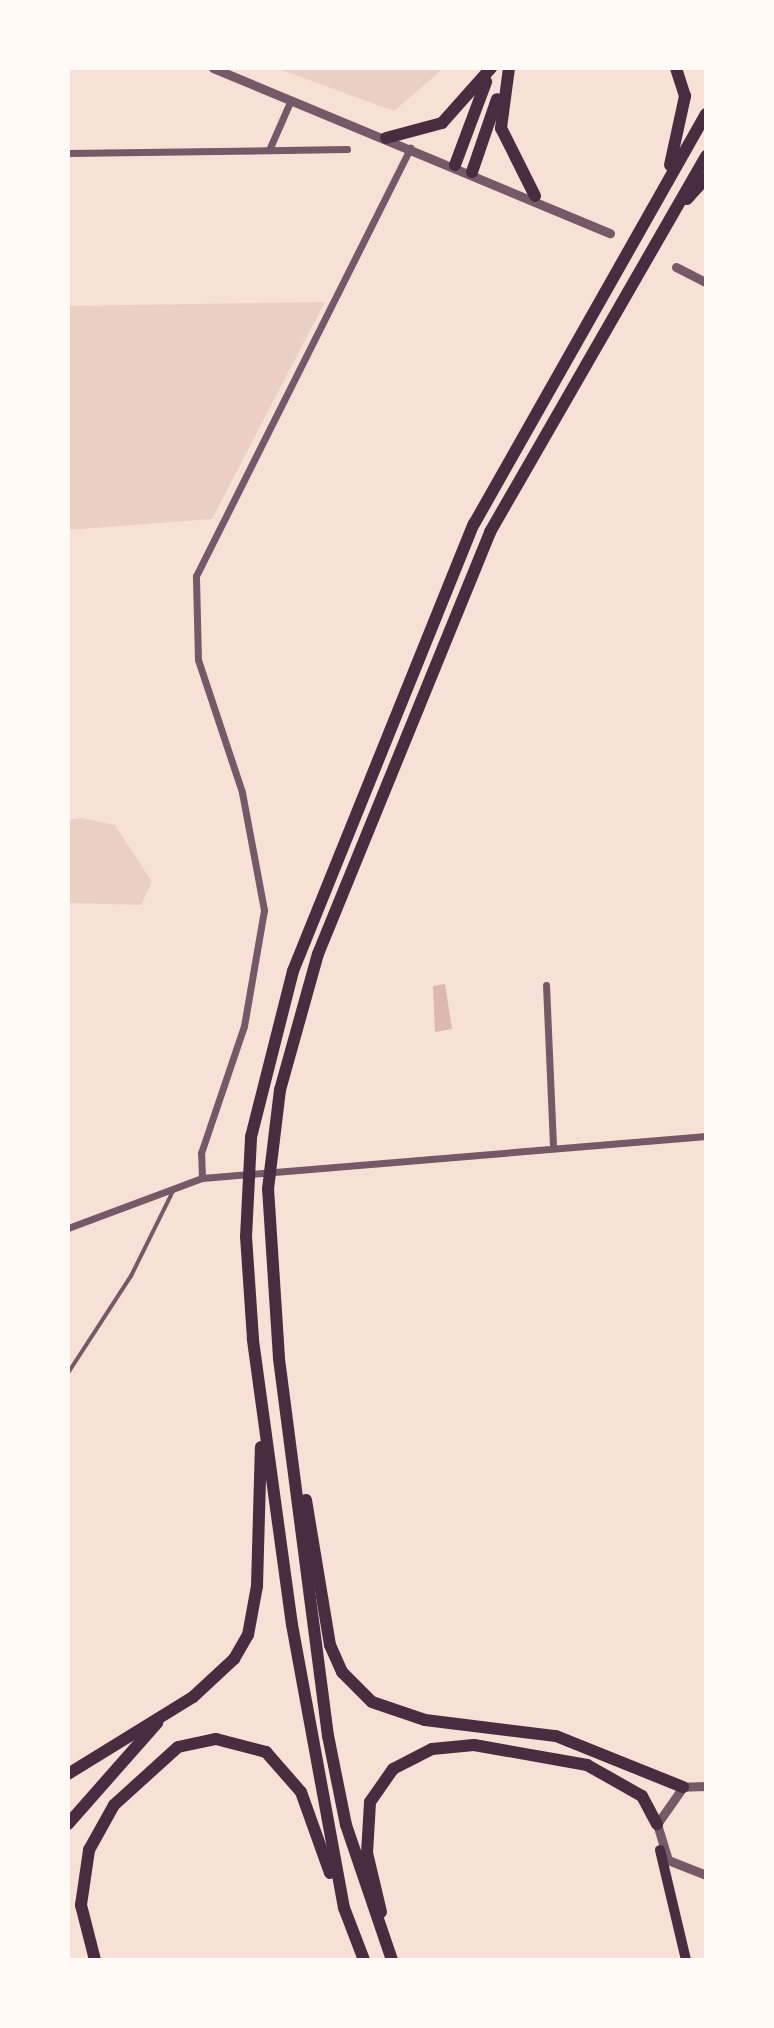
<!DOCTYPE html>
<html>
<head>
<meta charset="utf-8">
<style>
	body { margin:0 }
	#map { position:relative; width:774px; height:2028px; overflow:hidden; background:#f7e1d7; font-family:Rubik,sans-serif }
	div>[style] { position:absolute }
	.green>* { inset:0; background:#ebcfc5 }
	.water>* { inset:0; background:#dcb8b0 }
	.service>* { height:4px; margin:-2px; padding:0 2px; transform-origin:2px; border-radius:2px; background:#755966 }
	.minor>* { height:7px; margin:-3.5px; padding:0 3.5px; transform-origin:3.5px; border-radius:3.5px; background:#755966 }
	.tertiary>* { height:9px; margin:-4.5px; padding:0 4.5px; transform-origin:4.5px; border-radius:4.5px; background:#755966 }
	.secondary>* { height:10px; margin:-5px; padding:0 5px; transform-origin:5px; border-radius:5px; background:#4a2c40 }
	.trunk>* { height:12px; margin:-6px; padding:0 6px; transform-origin:6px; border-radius:6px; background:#4a2c40 }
	span { translate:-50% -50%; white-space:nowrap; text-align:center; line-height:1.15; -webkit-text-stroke:8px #fffaf5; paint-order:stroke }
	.frame { position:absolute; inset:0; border:70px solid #fffaf5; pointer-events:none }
</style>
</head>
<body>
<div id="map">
	<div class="green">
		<i style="clip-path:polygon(276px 68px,444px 68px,394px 111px)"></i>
		<i style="clip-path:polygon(325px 302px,212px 519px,68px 530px,68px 306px)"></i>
		<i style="clip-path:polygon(81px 818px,115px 825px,152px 882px,141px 905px,68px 903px,68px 820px)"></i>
	</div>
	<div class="water">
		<i style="clip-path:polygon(445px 984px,452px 1029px,435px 1032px,433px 986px)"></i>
	</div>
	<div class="service">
		<i style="left:68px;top:1373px;width:116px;rotate:-57deg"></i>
		<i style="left:131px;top:1276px;width:95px;rotate:-63.7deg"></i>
	</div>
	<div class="minor">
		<i style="left:269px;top:150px;width:52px;rotate:-66.4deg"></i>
		<i style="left:68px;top:153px;width:279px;rotate:-0.8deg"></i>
		<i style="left:546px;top:985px;width:163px;rotate:87.5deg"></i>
		<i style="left:202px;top:1178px;width:25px;rotate:-92deg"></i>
		<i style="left:201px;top:1153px;width:134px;rotate:-71.3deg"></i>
		<i style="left:244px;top:1026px;width:118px;rotate:-80.2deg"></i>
		<i style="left:264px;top:910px;width:120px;rotate:-100.6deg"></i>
		<i style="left:242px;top:792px;width:139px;rotate:-108.4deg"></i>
		<i style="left:198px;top:660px;width:84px;rotate:-91.4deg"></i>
		<i style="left:196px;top:576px;width:479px;rotate:-63.4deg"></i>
		<i style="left:68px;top:1228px;width:143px;rotate:-20.5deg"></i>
		<i style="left:202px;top:1178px;width:506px;rotate:-4.76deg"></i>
	</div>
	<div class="tertiary">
		<i style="left:213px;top:68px;width:430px;rotate:22.6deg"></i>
		<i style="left:676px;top:267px;width:34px;rotate:27deg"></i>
		<i style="left:706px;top:1786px;width:23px;rotate:178deg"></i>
		<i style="left:683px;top:1787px;width:45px;rotate:125.1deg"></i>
		<i style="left:657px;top:1824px;width:38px;rotate:73deg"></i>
		<i style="left:668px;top:1860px;width:41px;rotate:21.5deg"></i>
	</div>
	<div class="secondary">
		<i style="left:660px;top:1850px;width:113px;rotate:76.7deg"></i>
	</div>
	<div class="trunk">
		<i style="left:509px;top:68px;width:61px;rotate:97.6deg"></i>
		<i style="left:501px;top:128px;width:76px;rotate:63.4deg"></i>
		<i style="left:386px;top:138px;width:58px;rotate:-15deg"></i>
		<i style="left:442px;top:123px;width:74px;rotate:-48.3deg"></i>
		<i style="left:455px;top:165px;width:89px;rotate:-69.5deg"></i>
		<i style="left:670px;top:165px;width:71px;rotate:-77.7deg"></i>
		<i style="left:685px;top:96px;width:29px;rotate:-108deg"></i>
		<i style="left:472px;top:172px;width:77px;rotate:-71.1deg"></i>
		<i style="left:687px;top:199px;width:28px;rotate:-48deg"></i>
		<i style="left:306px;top:1500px;width:147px;rotate:80.6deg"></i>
		<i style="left:330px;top:1645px;width:30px;rotate:66deg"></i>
		<i style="left:342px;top:1672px;width:42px;rotate:45deg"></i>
		<i style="left:372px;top:1702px;width:56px;rotate:18.8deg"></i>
		<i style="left:425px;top:1720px;width:132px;rotate:7deg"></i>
		<i style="left:556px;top:1736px;width:137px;rotate:21.9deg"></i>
		<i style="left:68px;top:1774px;width:147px;rotate:-31.6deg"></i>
		<i style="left:193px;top:1697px;width:56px;rotate:-42.8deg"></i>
		<i style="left:234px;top:1659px;width:28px;rotate:-60deg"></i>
		<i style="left:248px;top:1635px;width:50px;rotate:-79.6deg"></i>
		<i style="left:257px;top:1586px;width:139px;rotate:-88.4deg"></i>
		<i style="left:68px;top:1824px;width:135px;rotate:-48.6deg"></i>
		<i style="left:381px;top:1912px;width:61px;rotate:-103.3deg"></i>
		<i style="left:367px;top:1853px;width:51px;rotate:-86.6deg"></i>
		<i style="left:370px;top:1802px;width:40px;rotate:-55.1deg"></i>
		<i style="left:393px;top:1769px;width:44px;rotate:-27.1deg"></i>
		<i style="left:432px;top:1749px;width:42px;rotate:-5.4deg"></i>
		<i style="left:474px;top:1745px;width:115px;rotate:10deg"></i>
		<i style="left:587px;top:1765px;width:63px;rotate:29.4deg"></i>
		<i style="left:642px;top:1796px;width:32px;rotate:62deg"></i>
		<i style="left:95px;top:1960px;width:57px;rotate:-104.3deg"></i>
		<i style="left:81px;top:1905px;width:56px;rotate:-81.7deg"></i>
		<i style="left:89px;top:1850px;width:51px;rotate:-60.9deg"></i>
		<i style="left:114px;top:1805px;width:86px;rotate:-42.2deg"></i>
		<i style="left:178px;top:1747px;width:39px;rotate:-12deg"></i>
		<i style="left:216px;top:1739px;width:52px;rotate:14.6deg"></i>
		<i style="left:266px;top:1752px;width:53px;rotate:48.8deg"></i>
		<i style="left:301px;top:1792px;width:86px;rotate:70.3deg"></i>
		<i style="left:364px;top:1960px;width:56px;rotate:-111deg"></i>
		<i style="left:344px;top:1908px;width:288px;rotate:-100.4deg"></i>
		<i style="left:292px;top:1625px;width:289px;rotate:-97.8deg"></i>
		<i style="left:253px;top:1339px;width:102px;rotate:-93.9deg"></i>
		<i style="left:246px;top:1237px;width:100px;rotate:-87.1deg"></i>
		<i style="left:251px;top:1137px;width:171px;rotate:-75.8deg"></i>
		<i style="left:293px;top:971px;width:482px;rotate:-68deg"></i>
		<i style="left:474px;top:524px;width:471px;rotate:-60.5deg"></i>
		<i style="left:392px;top:1960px;width:143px;rotate:-108.8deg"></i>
		<i style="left:346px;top:1825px;width:91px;rotate:-101.4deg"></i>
		<i style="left:328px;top:1736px;width:381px;rotate:-97.4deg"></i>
		<i style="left:279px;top:1358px;width:169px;rotate:-93.7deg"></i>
		<i style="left:268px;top:1189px;width:100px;rotate:-83.1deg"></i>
		<i style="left:280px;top:1090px;width:141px;rotate:-74.4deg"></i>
		<i style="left:318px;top:954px;width:456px;rotate:-67.8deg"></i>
		<i style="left:490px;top:532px;width:434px;rotate:-60.1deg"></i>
	</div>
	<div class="frame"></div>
</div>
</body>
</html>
